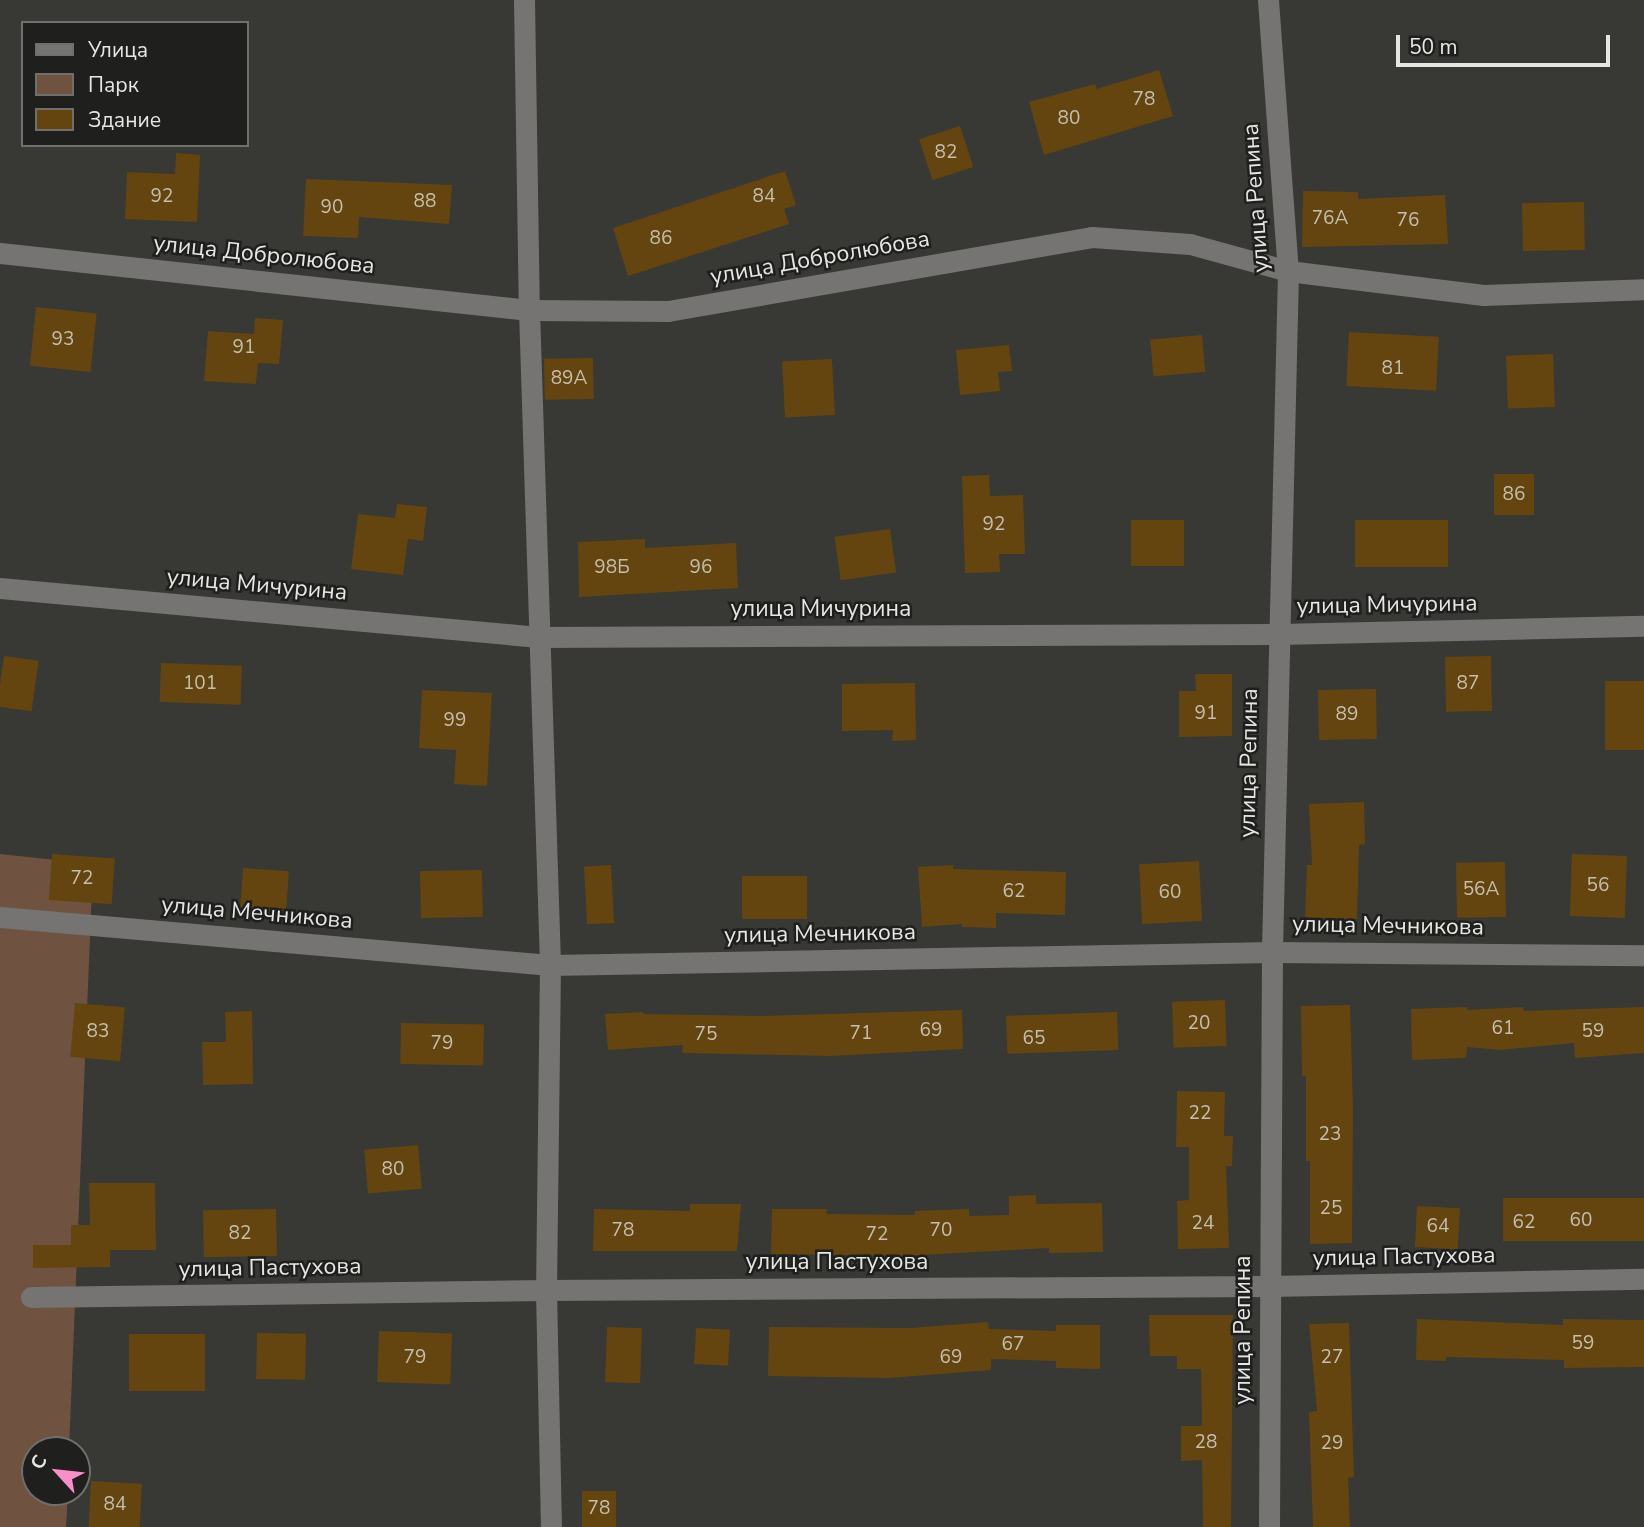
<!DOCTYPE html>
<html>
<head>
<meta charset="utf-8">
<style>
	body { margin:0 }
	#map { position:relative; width:1644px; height:1527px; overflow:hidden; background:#383835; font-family:"Nunito Sans",sans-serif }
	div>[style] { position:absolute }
	.green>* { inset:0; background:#705240 }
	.building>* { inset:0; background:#64450f; transform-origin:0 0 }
	.minor>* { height:21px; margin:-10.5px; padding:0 10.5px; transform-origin:10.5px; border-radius:10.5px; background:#757472 }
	span { translate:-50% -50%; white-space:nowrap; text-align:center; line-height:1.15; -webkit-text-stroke:5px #1f1f1e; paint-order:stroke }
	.number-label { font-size:19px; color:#c6beaf }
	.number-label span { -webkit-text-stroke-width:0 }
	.street-label { font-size:23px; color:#e6e6e4 }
	.legend { position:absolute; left:21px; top:21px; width:228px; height:126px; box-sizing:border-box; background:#1f1f1e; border:2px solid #6f6f6d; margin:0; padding:9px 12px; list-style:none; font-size:21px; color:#e6e6e4 }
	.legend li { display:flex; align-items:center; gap:14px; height:35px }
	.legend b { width:35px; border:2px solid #6f6f6d }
	.north { position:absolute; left:21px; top:1436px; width:70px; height:70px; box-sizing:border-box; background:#1f1f1e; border:2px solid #6f6f6d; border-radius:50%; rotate:297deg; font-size:19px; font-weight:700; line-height:28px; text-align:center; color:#e6e6e4 }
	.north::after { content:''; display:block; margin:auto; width:24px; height:32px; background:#f98fc9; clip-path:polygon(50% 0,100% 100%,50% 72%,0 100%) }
	.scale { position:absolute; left:1396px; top:35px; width:214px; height:32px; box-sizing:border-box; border:4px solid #e6e6e4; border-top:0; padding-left:9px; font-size:21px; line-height:24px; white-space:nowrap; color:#e6e6e4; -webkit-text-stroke:5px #1f1f1e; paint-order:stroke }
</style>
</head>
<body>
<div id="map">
	<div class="green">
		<i style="clip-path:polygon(0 854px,93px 864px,69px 1450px,35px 1450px,35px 1492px,68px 1492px,66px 1527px,0 1527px)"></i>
	</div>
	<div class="building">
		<i style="clip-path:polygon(1159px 70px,1173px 116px,1044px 155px,1029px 102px,1095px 84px,1097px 89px)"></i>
		<i style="left:960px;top:126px;width:43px;height:43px;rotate:72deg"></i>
		<i style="clip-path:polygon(176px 153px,200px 155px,197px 222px,125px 219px,127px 172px,175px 174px)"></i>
		<i style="clip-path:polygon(785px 171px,796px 205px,784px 209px,789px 224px,628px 276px,613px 228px)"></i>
		<i style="clip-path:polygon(306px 179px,452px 185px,449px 224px,359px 217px,358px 238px,303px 236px)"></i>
		<i style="clip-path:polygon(1303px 191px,1358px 192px,1358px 199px,1445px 195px,1448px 244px,1302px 247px)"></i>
		<i style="left:1584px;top:202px;width:48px;height:62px;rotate:89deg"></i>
		<i style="left:36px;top:307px;width:61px;height:59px;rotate:6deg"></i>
		<i style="clip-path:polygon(255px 318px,283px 320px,279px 364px,258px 363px,256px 384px,204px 381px,208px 331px,254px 334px)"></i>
		<i style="left:1349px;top:332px;width:90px;height:54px;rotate:3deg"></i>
		<i style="left:1202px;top:335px;width:37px;height:52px;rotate:85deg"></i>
		<i style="clip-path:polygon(1009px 345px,1012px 371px,998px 372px,1000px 391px,960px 395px,956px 350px)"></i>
		<i style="left:1553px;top:354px;width:53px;height:47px;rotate:88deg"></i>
		<i style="left:593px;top:358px;width:41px;height:49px;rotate:89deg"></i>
		<i style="left:832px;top:359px;width:56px;height:50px;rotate:87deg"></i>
		<i style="left:1494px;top:474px;width:40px;height:41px"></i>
		<i style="clip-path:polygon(989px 475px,990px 496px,1023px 495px,1025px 554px,999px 554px,1000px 572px,965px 573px,962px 476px)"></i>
		<i style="clip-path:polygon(397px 504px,427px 507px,423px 541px,408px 539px,403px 575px,351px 569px,358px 514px,395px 518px)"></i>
		<i style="left:1184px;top:520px;width:46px;height:53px;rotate:90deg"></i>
		<i style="left:1448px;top:520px;width:47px;height:93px;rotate:90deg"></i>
		<i style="left:890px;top:529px;width:44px;height:56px;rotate:82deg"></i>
		<i style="clip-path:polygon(645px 539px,645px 548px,736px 543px,738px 588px,579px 597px,578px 542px)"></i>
		<i style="left:4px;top:656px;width:35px;height:51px;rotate:8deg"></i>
		<i style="left:1491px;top:656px;width:55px;height:46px;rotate:89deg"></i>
		<i style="left:161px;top:663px;width:81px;height:39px;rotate:2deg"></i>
		<i style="clip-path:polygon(1195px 674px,1232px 674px,1232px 736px,1179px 737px,1179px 691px,1196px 691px)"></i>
		<i style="left:1644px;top:681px;width:69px;height:39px;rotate:90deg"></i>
		<i style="clip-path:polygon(915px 683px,916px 740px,892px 741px,893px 730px,842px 731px,842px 684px)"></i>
		<i style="left:1376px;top:689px;width:50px;height:58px;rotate:89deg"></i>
		<i style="clip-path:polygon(422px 690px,492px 693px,487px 786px,454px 784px,456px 750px,419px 748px)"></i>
		<i style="clip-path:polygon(1364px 802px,1365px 844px,1359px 845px,1357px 919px,1305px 918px,1307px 865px,1312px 865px,1309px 804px)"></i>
		<i style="left:52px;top:854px;width:63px;height:46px;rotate:4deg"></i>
		<i style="left:1572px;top:854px;width:55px;height:62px;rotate:2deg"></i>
		<i style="left:1199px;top:861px;width:60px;height:60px;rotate:87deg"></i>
		<i style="left:1505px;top:862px;width:55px;height:49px;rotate:89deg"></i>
		<i style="left:611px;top:865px;width:58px;height:27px;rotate:87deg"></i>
		<i style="clip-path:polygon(953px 865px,953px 869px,1066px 872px,1065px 915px,996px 913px,996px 928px,962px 927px,962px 924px,922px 927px,918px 867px)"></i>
		<i style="left:243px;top:868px;width:46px;height:40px;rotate:4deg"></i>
		<i style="left:482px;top:870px;width:47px;height:62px;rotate:89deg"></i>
		<i style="left:742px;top:876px;width:65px;height:43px"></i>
		<i style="left:1225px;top:1000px;width:46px;height:53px;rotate:88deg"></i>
		<i style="left:75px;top:1003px;width:50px;height:54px;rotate:5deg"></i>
		<i style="clip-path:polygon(1350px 1005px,1353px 1108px,1352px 1243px,1310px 1244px,1310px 1161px,1306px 1161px,1306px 1076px,1302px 1076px,1301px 1006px)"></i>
		<i style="clip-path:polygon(1467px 1007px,1467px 1010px,1523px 1007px,1524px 1011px,1644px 1007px,1644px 1053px,1575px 1058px,1574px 1043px,1501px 1050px,1467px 1047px,1466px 1058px,1412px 1060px,1411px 1009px)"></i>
		<i style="clip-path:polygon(962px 1010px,963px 1049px,831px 1056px,682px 1053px,683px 1045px,608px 1050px,605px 1014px,643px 1012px,643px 1014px,761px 1016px)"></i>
		<i style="clip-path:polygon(252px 1011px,253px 1084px,203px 1085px,202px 1042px,226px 1042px,225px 1012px)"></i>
		<i style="left:1117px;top:1012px;width:38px;height:111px;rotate:88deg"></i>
		<i style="left:401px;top:1023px;width:83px;height:41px;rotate:1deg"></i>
		<i style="clip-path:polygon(1177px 1091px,1225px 1092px,1224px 1136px,1233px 1136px,1232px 1166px,1226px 1166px,1229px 1248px,1178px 1249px,1177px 1201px,1189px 1200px,1189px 1147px,1176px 1147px)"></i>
		<i style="left:418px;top:1145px;width:44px;height:54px;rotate:85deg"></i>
		<i style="clip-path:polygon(89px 1183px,155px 1183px,156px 1250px,110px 1250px,110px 1267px,33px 1268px,33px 1245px,71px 1245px,71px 1225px,90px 1225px)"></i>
		<i style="clip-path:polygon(1036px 1195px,1036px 1204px,1102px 1203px,1103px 1252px,1049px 1253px,1049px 1248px,902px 1256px,771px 1254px,772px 1209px,827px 1209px,826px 1214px,915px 1215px,915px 1211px,969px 1209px,969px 1216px,1009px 1215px,1009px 1196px)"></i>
		<i style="left:1644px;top:1198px;width:43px;height:141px;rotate:90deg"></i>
		<i style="clip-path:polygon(690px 1204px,741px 1204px,737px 1251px,593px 1251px,594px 1209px,690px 1211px)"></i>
		<i style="left:1417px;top:1206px;width:43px;height:41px;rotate:3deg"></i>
		<i style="left:276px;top:1209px;width:47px;height:73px;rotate:89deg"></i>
		<i style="clip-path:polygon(1149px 1315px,1233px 1315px,1231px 1527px,1203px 1527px,1202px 1460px,1181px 1461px,1181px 1426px,1202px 1426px,1201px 1369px,1177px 1369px,1177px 1356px,1150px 1356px)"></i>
		<i style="clip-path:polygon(1417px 1319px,1563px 1325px,1563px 1319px,1644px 1320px,1644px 1367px,1564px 1368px,1564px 1360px,1446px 1357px,1446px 1361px,1416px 1360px)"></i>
		<i style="clip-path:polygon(988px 1322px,989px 1329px,1056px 1331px,1056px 1325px,1100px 1325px,1100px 1369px,1056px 1368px,1056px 1361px,991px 1359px,991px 1370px,889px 1378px,768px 1376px,769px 1327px,911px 1328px)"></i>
		<i style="clip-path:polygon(1349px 1323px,1354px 1477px,1348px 1478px,1350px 1527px,1313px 1527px,1309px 1412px,1317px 1411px,1309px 1324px)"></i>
		<i style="left:607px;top:1327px;width:35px;height:55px;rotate:2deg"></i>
		<i style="left:696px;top:1328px;width:34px;height:36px;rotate:3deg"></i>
		<i style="left:379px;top:1331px;width:73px;height:51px;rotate:2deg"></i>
		<i style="left:257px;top:1333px;width:49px;height:46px;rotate:1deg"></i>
		<i style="left:129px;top:1334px;width:76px;height:57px"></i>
		<i style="left:91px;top:1481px;width:51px;height:46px;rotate:3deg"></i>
		<i style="left:582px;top:1491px;width:34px;height:36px"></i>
	</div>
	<div class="minor">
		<i style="left:524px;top:0;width:310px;rotate:89.1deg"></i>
		<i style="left:529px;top:310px;width:655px;rotate:88.16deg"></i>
		<i style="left:550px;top:965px;width:325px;rotate:90.7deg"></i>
		<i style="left:546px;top:1290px;width:237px;rotate:88.8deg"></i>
		<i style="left:1268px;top:0;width:272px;rotate:85.8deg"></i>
		<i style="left:1288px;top:271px;width:681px;rotate:91.35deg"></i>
		<i style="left:1272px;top:952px;width:575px;rotate:90.3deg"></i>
		<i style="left:0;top:253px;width:532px;rotate:6.15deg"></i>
		<i style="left:529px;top:310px;width:139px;rotate:0.4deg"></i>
		<i style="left:668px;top:311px;width:430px;rotate:-9.9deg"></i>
		<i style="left:1092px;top:237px;width:98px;rotate:4.1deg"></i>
		<i style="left:1190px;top:244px;width:102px;rotate:15.4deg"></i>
		<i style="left:1288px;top:271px;width:197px;rotate:7deg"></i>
		<i style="left:1484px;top:295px;width:160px;rotate:-2.1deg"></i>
		<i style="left:0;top:588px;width:541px;rotate:5.19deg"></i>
		<i style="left:539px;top:637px;width:739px;rotate:-0.23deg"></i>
		<i style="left:1278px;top:634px;width:366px;rotate:-1.3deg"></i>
		<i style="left:0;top:917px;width:552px;rotate:4.99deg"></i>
		<i style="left:550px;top:965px;width:722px;rotate:-1.03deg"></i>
		<i style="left:1272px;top:952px;width:372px;rotate:0.5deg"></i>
		<i style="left:31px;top:1297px;width:515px;rotate:-0.78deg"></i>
		<i style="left:546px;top:1290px;width:723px;rotate:-0.32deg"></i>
		<i style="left:1269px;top:1286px;width:375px;rotate:-1.1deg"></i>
	</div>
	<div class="number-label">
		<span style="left:1144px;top:100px">78</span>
		<span style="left:1069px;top:119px">80</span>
		<span style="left:946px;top:153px">82</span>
		<span style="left:162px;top:197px">92</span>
		<span style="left:764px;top:197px">84</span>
		<span style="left:425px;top:202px">88</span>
		<span style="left:332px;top:208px">90</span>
		<span style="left:1330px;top:219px">76А</span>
		<span style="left:1408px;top:221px">76</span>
		<span style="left:661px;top:239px">86</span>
		<span style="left:63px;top:340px">93</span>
		<span style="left:244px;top:348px">91</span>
		<span style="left:1393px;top:369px">81</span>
		<span style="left:569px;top:379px">89А</span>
		<span style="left:1514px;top:495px">86</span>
		<span style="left:994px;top:525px">92</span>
		<span style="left:612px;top:568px">98Б</span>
		<span style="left:701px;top:568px">96</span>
		<span style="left:200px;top:684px">101</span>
		<span style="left:1468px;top:684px">87</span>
		<span style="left:1206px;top:714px">91</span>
		<span style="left:1347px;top:715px">89</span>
		<span style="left:455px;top:721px">99</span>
		<span style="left:82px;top:879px">72</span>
		<span style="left:1598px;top:886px">56</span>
		<span style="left:1481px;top:890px">56А</span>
		<span style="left:1014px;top:892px">62</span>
		<span style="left:1170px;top:893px">60</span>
		<span style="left:1199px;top:1024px">20</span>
		<span style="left:1503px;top:1029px">61</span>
		<span style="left:931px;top:1031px">69</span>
		<span style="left:98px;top:1032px">83</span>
		<span style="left:1593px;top:1032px">59</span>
		<span style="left:861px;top:1034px">71</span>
		<span style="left:706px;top:1035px">75</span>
		<span style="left:1034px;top:1039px">65</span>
		<span style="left:442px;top:1044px">79</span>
		<span style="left:1200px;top:1114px">22</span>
		<span style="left:1330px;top:1135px">23</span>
		<span style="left:393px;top:1170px">80</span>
		<span style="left:1331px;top:1209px">25</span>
		<span style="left:1581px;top:1221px">60</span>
		<span style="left:1524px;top:1223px">62</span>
		<span style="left:1203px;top:1224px">24</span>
		<span style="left:1438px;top:1227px">64</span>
		<span style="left:623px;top:1231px">78</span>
		<span style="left:941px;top:1231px">70</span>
		<span style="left:240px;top:1234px">82</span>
		<span style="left:877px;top:1235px">72</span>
		<span style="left:1583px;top:1344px">59</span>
		<span style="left:1013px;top:1345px">67</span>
		<span style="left:415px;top:1358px">79</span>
		<span style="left:951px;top:1358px">69</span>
		<span style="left:1332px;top:1358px">27</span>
		<span style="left:1206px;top:1443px">28</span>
		<span style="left:1332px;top:1444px">29</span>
		<span style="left:115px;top:1505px">84</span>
		<span style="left:599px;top:1509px">78</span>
	</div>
	<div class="street-label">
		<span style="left:1256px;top:198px;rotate:-94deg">улица Репина</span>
		<span style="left:264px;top:255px;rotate:6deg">улица Добролюбова</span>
		<span style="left:820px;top:258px;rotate:-10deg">улица Добролюбова</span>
		<span style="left:257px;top:585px;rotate:5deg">улица Мичурина</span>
		<span style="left:1387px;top:605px;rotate:-1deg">улица Мичурина</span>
		<span style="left:821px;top:609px">улица Мичурина</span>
		<span style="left:1249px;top:763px;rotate:-89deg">улица Репина</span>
		<span style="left:257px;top:913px;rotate:5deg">улица Мечникова</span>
		<span style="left:1388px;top:926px;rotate:1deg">улица Мечникова</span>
		<span style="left:820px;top:934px;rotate:-1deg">улица Мечникова</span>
		<span style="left:1404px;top:1257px;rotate:-1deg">улица Пастухова</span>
		<span style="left:837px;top:1262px">улица Пастухова</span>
		<span style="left:270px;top:1268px;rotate:-1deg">улица Пастухова</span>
		<span style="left:1243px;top:1330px;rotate:-90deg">улица Репина</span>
	</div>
	<ul class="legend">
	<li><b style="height:9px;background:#757472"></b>Улица</li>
	<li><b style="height:19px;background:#705240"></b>Парк</li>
	<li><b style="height:19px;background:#64450f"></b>Здание</li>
	</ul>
	<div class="north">С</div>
	<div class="scale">50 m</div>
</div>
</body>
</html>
